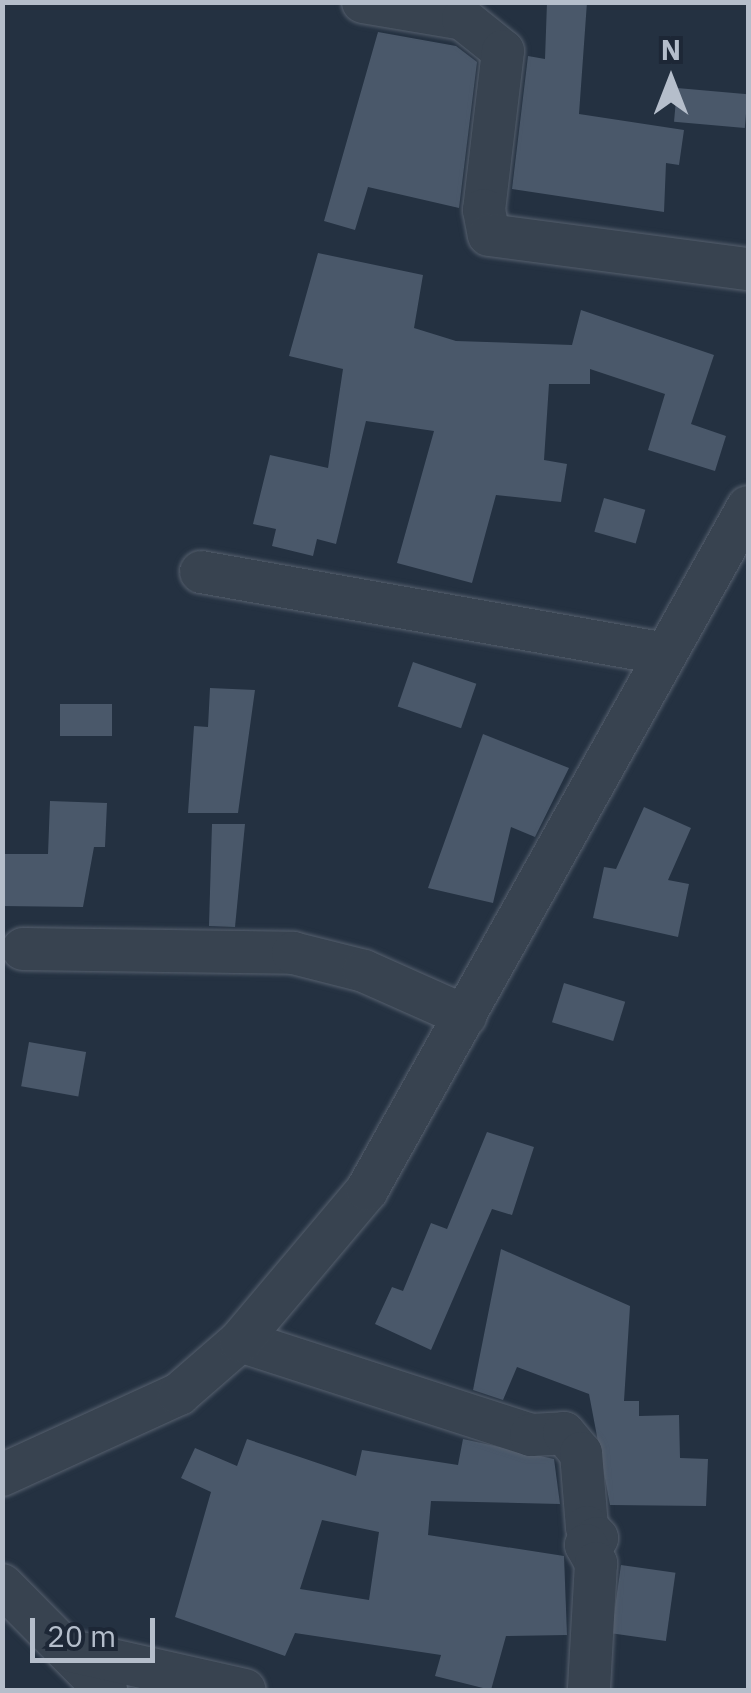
<!DOCTYPE html>
<html>
<head>
<meta charset="utf-8">
<style>
	body { margin:0 }
	#map { position:relative; width:751px; height:1693px; overflow:hidden; background:#243141; font-family:"IBM Plex Sans",sans-serif }
	div>[style] { position:absolute }
	.building>* { inset:0; background:#4a586a; transform-origin:0 0 }
	.roads { filter:drop-shadow(0 0 2px #56606e) drop-shadow(0 0 2px #56606e) }
	.minor>* { height:42px; margin:-21px; padding:0 21px; transform-origin:21px; border-radius:21px; background:#384350 }
	span { translate:-50% -50%; white-space:nowrap; text-align:center; line-height:1.15; -webkit-text-stroke:10px #1d2736; paint-order:stroke }
	.frame { position:absolute; inset:0; border:5px solid #b5becb; pointer-events:none }
	.north { position:absolute; left:621px; top:30px; width:100px; height:100px; -webkit-text-stroke:8px #1d2736; paint-order:stroke; rotate:0deg; font-size:28px; font-weight:700; line-height:40px; text-align:center; color:#b5becb }
	.north::after { content:''; display:block; margin:auto; width:35px; height:45px; background:#b5becb; clip-path:polygon(50% 0,100% 100%,50% 72%,0 100%) }
	.scale { position:absolute; left:30px; top:1618px; width:125px; height:45px; box-sizing:border-box; border:5px solid #b5becb; border-top:0; padding-left:12px; font-size:30px; line-height:35px; white-space:nowrap; color:#b5becb; -webkit-text-stroke:8px #1d2736; paint-order:stroke }
</style>
</head>
<body>
<div id="map">
	<div class="building">
		<i style="clip-path:polygon(547px 2px,587px 2px,579px 114px,684px 130px,679px 165px,666px 163px,664px 212px,512px 189px,528px 56px,545px 59px)"></i>
		<i style="clip-path:polygon(378px 32px,456px 46px,477px 62px,459px 208px,368px 187px,355px 230px,324px 221px)"></i>
		<i style="left:677px;top:88px;width:71px;height:34px;rotate:5deg"></i>
		<i style="clip-path:polygon(318px 253px,423px 275px,414px 328px,456px 341px,572px 345px,581px 310px,714px 355px,691px 424px,726px 436px,715px 471px,648px 450px,665px 394px,590px 369px,590px 384px,549px 384px,544px 460px,567px 464px,561px 502px,496px 495px,472px 583px,397px 563px,434px 431px,366px 421px,336px 544px,317px 539px,313px 556px,272px 546px,276px 529px,253px 524px,270px 455px,328px 468px,343px 369px,289px 356px)"></i>
		<i style="left:604px;top:498px;width:43px;height:35px;rotate:16deg"></i>
		<i style="left:413px;top:662px;width:67px;height:47px;rotate:19deg"></i>
		<i style="clip-path:polygon(210px 688px,255px 690px,238px 813px,188px 813px,194px 726px,208px 727px)"></i>
		<i style="left:60px;top:704px;width:52px;height:32px"></i>
		<i style="clip-path:polygon(483px 734px,569px 768px,535px 837px,511px 827px,493px 903px,428px 888px)"></i>
		<i style="clip-path:polygon(50px 801px,107px 803px,105px 847px,94px 847px,83px 907px,2px 906px,2px 854px,48px 854px)"></i>
		<i style="clip-path:polygon(644px 807px,691px 828px,668px 880px,689px 884px,678px 937px,593px 918px,604px 867px,616px 869px)"></i>
		<i style="clip-path:polygon(212px 824px,245px 824px,235px 927px,209px 926px)"></i>
		<i style="left:564px;top:983px;width:64px;height:41px;rotate:17deg"></i>
		<i style="left:29px;top:1042px;width:58px;height:45px;rotate:10deg"></i>
		<i style="clip-path:polygon(487px 1132px,534px 1147px,512px 1215px,492px 1209px,431px 1350px,375px 1324px,392px 1287px,403px 1291px,431px 1223px,447px 1229px)"></i>
		<i style="clip-path:polygon(501px 1249px,630px 1306px,624px 1401px,639px 1401px,639px 1416px,679px 1415px,680px 1458px,708px 1459px,706px 1506px,610px 1505px,589px 1394px,517px 1367px,503px 1400px,473px 1390px)"></i>
		<i style="clip-path:polygon(evenodd,247px 1439px,356px 1476px,362px 1450px,458px 1465px,463px 1439px,554px 1459px,560px 1504px,431px 1501px,428px 1535px,564px 1556px,567px 1635px,506px 1636px,491px 1690px,435px 1676px,441px 1655px,295px 1633px,285px 1656px,175px 1617px,211px 1492px,181px 1478px,195px 1448px,237px 1466px,247px 1439px,322px 1520px,379px 1532px,369px 1600px,300px 1589px,322px 1520px)"></i>
		<i style="left:621px;top:1565px;width:55px;height:69px;rotate:8deg"></i>
	</div>
	<div class="roads">
		<div class="minor">
			<i style="left:363px;top:2px;width:101px;rotate:9.6deg"></i>
			<i style="left:463px;top:19px;width:51px;rotate:38.7deg"></i>
			<i style="left:503px;top:51px;width:160px;rotate:96.8deg"></i>
			<i style="left:484px;top:210px;width:25px;rotate:79deg"></i>
			<i style="left:489px;top:235px;width:261px;rotate:7.5deg"></i>
			<i style="left:201px;top:572px;width:471px;rotate:10deg"></i>
			<i style="left:23px;top:949px;width:270px;rotate:0.8deg"></i>
			<i style="left:293px;top:953px;width:73px;rotate:14.2deg"></i>
			<i style="left:364px;top:971px;width:111px;rotate:24deg"></i>
			<i style="left:240px;top:1341px;width:306px;rotate:17.9deg"></i>
			<i style="left:531px;top:1435px;width:33px;rotate:-3deg"></i>
			<i style="left:564px;top:1433px;width:26px;rotate:50deg"></i>
			<i style="left:581px;top:1453px;width:74px;rotate:85.4deg"></i>
			<i style="left:587px;top:1527px;width:15px;rotate:48deg"></i>
			<i style="left:597px;top:1538px;width:13px;rotate:148deg"></i>
			<i style="left:586px;top:1545px;width:21px;rotate:61deg"></i>
			<i style="left:596px;top:1563px;width:127px;rotate:93.2deg"></i>
			<i style="left:2px;top:1475px;width:195px;rotate:-24.6deg"></i>
			<i style="left:179px;top:1394px;width:81px;rotate:-41deg"></i>
			<i style="left:240px;top:1341px;width:197px;rotate:-49.9deg"></i>
			<i style="left:367px;top:1190px;width:782px;rotate:-60.85deg"></i>
			<i style="left:2px;top:1585px;width:148px;rotate:45.3deg"></i>
			<i style="left:67px;top:1650px;width:182px;rotate:12.7deg"></i>
		</div>
	</div>
	<div class="frame"></div>
	<div class="north">N</div>
	<div class="scale">20 m</div>
</div>
</body>
</html>
